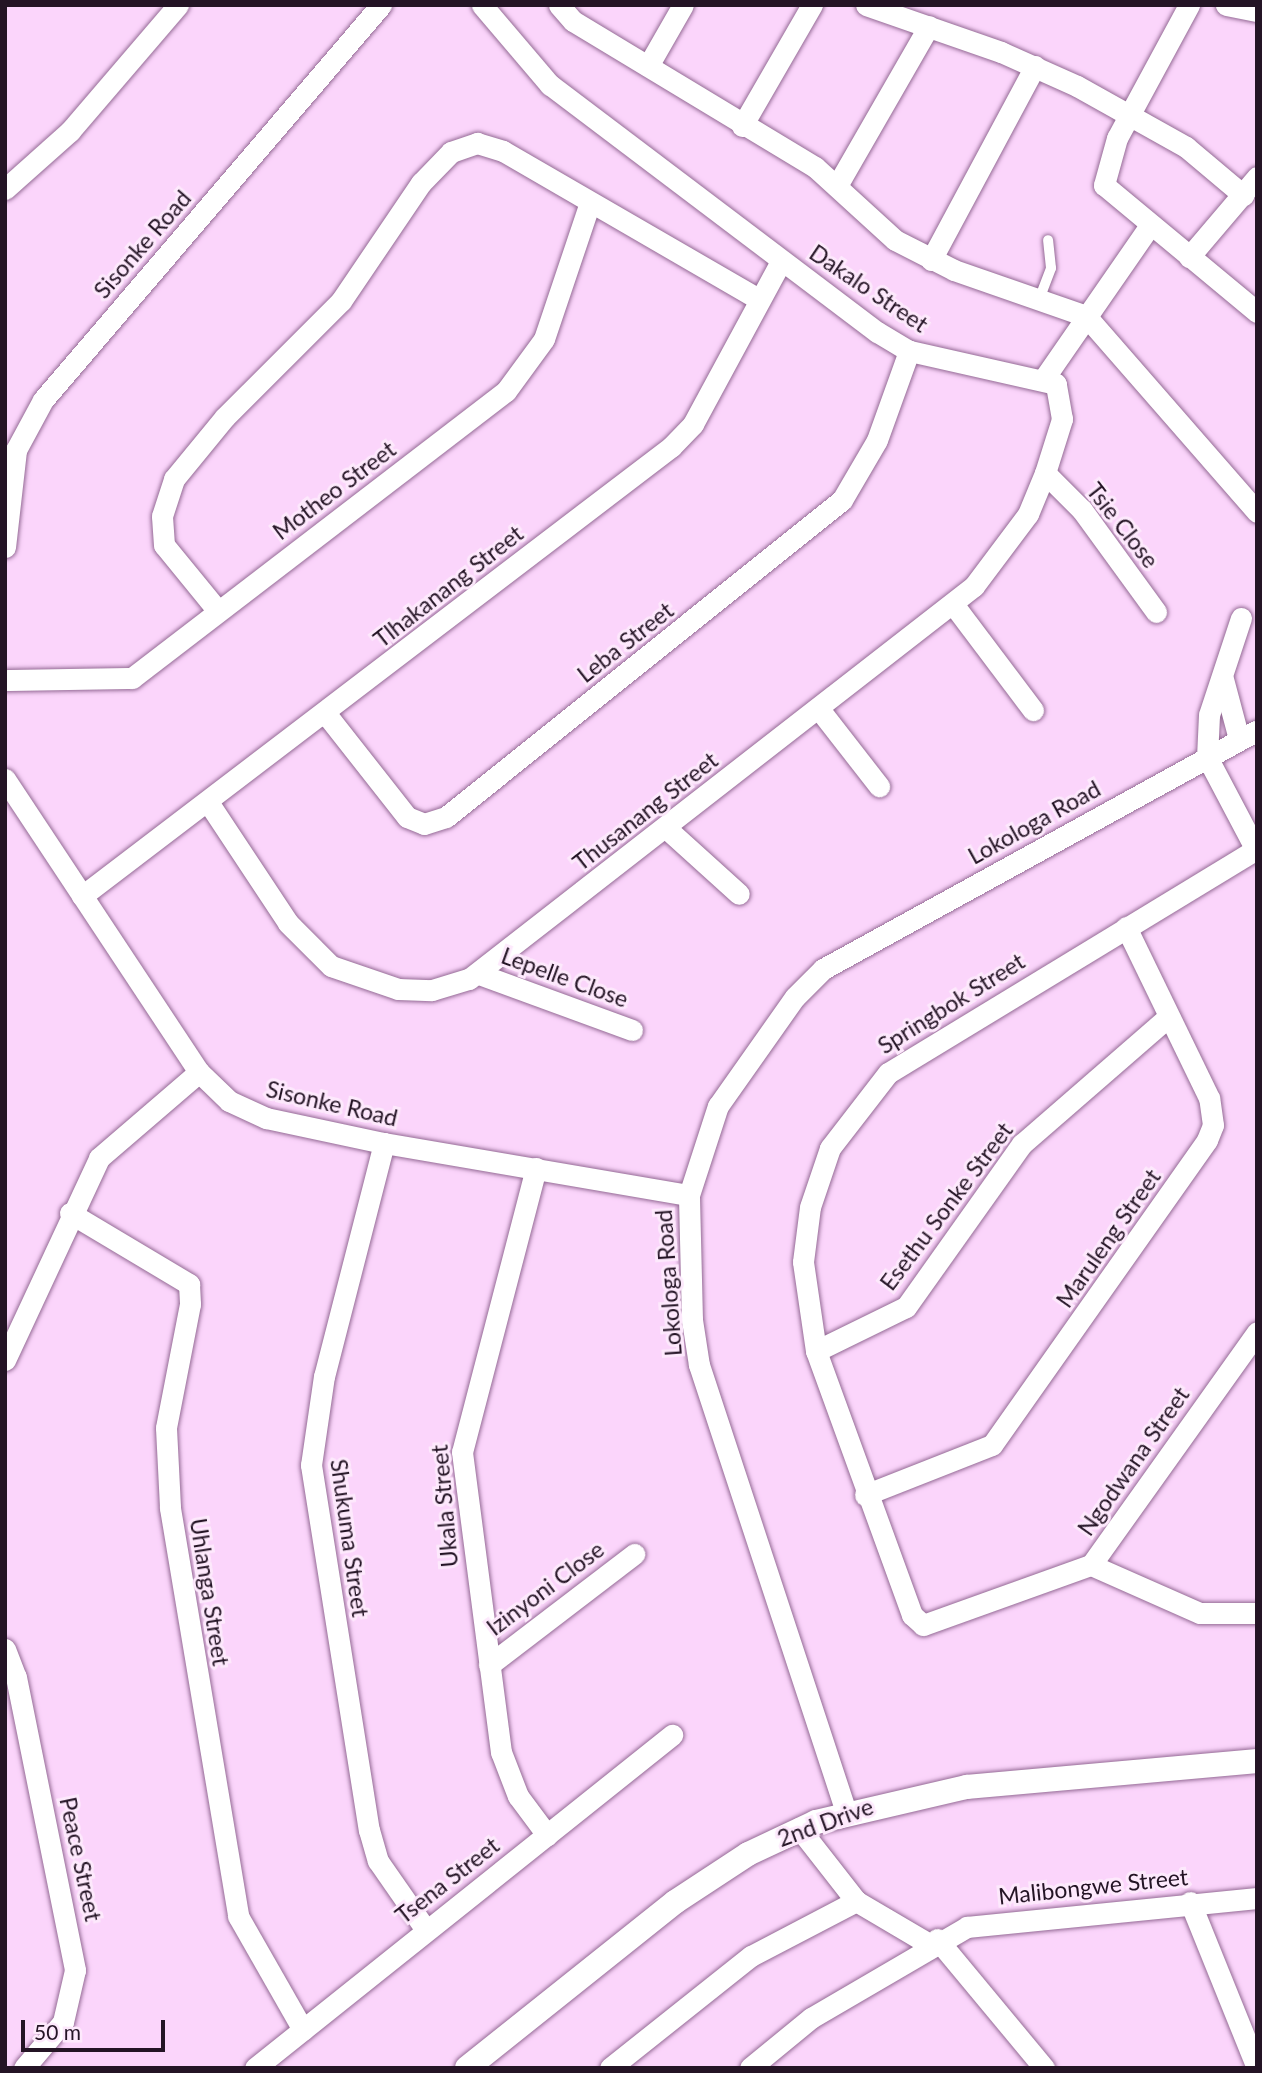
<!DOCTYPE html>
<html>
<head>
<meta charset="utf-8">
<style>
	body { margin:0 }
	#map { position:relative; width:1262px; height:2073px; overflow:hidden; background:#fbd5fb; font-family:Lato,sans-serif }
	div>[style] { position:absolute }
	.roads { filter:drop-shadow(0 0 2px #946a95) drop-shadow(0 0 2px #946a95) }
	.service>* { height:10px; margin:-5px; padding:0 5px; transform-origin:5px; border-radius:5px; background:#fff }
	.minor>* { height:21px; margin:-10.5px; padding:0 10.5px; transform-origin:10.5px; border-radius:10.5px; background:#fff }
	.tertiary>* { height:24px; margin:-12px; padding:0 12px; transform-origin:12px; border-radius:12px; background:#fff }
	span { translate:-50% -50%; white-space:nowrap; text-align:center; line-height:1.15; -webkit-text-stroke:6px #fde9fc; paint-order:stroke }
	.street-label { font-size:23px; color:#241425 }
	.frame { position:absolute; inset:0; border:7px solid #241425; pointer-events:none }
	.scale { position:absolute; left:21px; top:2020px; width:144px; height:32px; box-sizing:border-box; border:4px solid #241425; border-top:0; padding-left:9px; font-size:21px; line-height:24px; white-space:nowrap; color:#241425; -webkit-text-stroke:5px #fde9fc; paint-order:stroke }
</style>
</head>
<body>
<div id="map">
	<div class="roads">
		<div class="service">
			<i style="left:1040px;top:297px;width:31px;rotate:-69deg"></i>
			<i style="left:1051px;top:268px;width:28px;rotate:-96deg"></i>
		</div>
		<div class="minor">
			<i style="left:559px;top:5px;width:21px;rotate:49deg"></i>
			<i style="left:573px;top:21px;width:283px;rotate:31.1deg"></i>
			<i style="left:815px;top:167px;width:108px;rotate:42.4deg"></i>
			<i style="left:895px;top:240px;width:66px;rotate:27deg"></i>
			<i style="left:954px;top:270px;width:140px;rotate:19.2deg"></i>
			<i style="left:1086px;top:316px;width:260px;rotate:48.9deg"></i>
			<i style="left:866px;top:5px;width:143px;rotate:19.2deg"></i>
			<i style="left:1001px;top:52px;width:83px;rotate:24.1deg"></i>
			<i style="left:1077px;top:86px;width:125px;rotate:29.2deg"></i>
			<i style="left:1186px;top:147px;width:75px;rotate:40.1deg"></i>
			<i style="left:1189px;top:5px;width:151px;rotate:118.4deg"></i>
			<i style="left:1117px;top:138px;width:49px;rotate:105.5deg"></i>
			<i style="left:1104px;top:185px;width:199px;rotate:39.7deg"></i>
			<i style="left:1226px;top:5px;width:32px;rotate:11deg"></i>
			<i style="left:648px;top:66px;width:70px;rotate:-60.2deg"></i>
			<i style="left:742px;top:126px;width:140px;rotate:-60deg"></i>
			<i style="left:838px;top:184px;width:182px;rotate:-60.1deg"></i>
			<i style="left:5px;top:189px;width:87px;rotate:-41.7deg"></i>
			<i style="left:70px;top:131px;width:166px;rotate:-49.4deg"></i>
			<i style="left:1189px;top:257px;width:105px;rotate:-49.6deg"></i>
			<i style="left:931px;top:260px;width:220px;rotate:-61.8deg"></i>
			<i style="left:1045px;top:377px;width:183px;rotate:-55.3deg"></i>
			<i style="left:1045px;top:473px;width:52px;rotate:45deg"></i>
			<i style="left:1082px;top:510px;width:126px;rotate:54deg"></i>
			<i style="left:5px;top:547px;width:98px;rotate:-83.5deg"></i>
			<i style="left:16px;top:450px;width:57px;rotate:-61.6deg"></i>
			<i style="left:43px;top:400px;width:520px;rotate:-49.45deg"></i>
			<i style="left:953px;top:604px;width:133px;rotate:53deg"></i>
			<i style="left:218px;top:611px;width:85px;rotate:-129.3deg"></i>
			<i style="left:164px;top:545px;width:29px;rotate:-94deg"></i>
			<i style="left:162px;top:516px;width:39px;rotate:-72deg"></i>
			<i style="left:174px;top:479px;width:80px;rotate:-50.6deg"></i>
			<i style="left:225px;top:417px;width:164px;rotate:-45deg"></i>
			<i style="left:341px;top:301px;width:143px;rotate:-55.9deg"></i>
			<i style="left:421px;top:183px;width:43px;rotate:-45.9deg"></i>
			<i style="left:451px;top:152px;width:28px;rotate:-19deg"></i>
			<i style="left:477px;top:143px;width:27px;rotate:17deg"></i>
			<i style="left:503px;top:151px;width:295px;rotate:30.1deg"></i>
			<i style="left:1241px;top:618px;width:102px;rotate:108.3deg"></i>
			<i style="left:1209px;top:715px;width:42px;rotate:92.7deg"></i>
			<i style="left:1207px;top:757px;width:107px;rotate:62.2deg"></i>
			<i style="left:1223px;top:679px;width:62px;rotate:75.1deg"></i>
			<i style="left:5px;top:680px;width:127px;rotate:-0.9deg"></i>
			<i style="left:132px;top:678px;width:471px;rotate:-37.5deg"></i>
			<i style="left:506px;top:391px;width:64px;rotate:-53.8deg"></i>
			<i style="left:544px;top:339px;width:141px;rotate:-71.4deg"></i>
			<i style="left:819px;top:709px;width:98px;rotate:52.1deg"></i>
			<i style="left:326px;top:714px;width:131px;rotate:51.8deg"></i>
			<i style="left:407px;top:817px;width:18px;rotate:22deg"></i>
			<i style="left:424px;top:824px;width:23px;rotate:-18deg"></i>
			<i style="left:446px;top:817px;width:507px;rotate:-38.68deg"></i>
			<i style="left:842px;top:500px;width:69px;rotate:-59.7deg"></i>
			<i style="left:877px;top:440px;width:95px;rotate:-70.2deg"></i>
			<i style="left:5px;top:779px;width:351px;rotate:56.5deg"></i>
			<i style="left:199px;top:1072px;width:42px;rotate:44deg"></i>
			<i style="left:229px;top:1101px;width:41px;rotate:24.7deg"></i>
			<i style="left:266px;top:1118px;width:121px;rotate:12deg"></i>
			<i style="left:384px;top:1143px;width:309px;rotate:9.7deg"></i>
			<i style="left:210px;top:805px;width:141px;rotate:56.5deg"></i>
			<i style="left:288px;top:923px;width:61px;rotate:45deg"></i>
			<i style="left:331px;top:966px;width:71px;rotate:18.9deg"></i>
			<i style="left:398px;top:989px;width:34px;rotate:2deg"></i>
			<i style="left:432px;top:990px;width:39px;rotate:-17deg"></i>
			<i style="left:469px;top:979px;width:640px;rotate:-37.89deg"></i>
			<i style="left:974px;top:586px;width:90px;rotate:-53.1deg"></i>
			<i style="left:1028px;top:514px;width:44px;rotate:-67.5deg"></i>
			<i style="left:1045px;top:473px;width:57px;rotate:-72.5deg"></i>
			<i style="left:1062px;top:419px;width:36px;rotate:-100deg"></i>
			<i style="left:1056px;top:384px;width:151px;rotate:-167.3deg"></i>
			<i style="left:909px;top:351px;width:37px;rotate:-149deg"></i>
			<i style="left:877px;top:332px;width:410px;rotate:-142.9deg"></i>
			<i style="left:550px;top:85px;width:105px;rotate:-130.4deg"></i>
			<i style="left:666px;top:828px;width:98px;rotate:42.1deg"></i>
			<i style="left:1255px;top:850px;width:429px;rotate:148.7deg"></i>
			<i style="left:888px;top:1073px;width:95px;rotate:127.7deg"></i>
			<i style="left:830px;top:1148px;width:62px;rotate:108.7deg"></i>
			<i style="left:810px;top:1207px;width:55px;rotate:97.3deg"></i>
			<i style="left:803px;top:1262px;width:90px;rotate:81.7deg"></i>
			<i style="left:816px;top:1351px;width:281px;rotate:70deg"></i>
			<i style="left:912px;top:1615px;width:15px;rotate:42deg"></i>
			<i style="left:923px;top:1625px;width:178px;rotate:-19.7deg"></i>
			<i style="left:1091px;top:1565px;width:286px;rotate:-54.5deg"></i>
			<i style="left:82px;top:896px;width:741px;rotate:-37.32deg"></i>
			<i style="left:671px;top:447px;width:32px;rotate:-46deg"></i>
			<i style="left:693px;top:424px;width:185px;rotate:-61.6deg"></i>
			<i style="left:479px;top:974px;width:163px;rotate:20.1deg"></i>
			<i style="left:384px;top:1143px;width:241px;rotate:104.4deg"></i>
			<i style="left:324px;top:1376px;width:90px;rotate:98.3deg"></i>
			<i style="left:311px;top:1465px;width:370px;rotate:81deg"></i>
			<i style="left:369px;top:1830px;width:32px;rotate:74deg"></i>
			<i style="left:378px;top:1861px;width:84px;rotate:55.2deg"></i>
			<i style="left:536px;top:1168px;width:293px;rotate:104.6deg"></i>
			<i style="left:462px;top:1452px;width:303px;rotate:82.6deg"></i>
			<i style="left:501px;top:1752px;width:47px;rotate:68.9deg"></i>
			<i style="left:518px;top:1796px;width:49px;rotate:53.4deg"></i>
			<i style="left:70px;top:1213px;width:139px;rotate:30.8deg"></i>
			<i style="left:189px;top:1284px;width:20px;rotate:87deg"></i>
			<i style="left:190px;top:1304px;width:126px;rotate:101deg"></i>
			<i style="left:166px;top:1428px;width:80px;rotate:87.1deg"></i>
			<i style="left:170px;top:1508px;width:414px;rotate:80.5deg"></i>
			<i style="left:238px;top:1916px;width:131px;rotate:60.3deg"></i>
			<i style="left:816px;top:1351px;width:100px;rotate:-26.1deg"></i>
			<i style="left:906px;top:1307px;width:200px;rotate:-54.6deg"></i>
			<i style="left:1022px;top:1144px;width:194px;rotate:-41deg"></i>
			<i style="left:5px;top:1360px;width:223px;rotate:-65deg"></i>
			<i style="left:99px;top:1158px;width:132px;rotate:-40.7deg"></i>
			<i style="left:865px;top:1495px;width:136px;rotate:-21.5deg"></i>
			<i style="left:992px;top:1445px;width:373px;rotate:-54.8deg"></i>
			<i style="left:1207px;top:1140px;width:16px;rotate:-68deg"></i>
			<i style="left:1213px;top:1125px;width:27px;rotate:-98deg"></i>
			<i style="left:1209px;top:1098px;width:190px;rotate:-115.9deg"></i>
			<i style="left:1091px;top:1565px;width:119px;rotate:23.8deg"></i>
			<i style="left:1200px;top:1613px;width:57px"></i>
			<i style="left:5px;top:1649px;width:30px;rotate:69deg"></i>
			<i style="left:16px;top:1677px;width:299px;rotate:78.6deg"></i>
			<i style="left:75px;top:1970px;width:53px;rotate:103deg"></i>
			<i style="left:63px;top:2022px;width:60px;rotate:130.3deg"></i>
			<i style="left:489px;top:1665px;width:183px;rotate:-37.4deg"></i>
			<i style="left:846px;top:1812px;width:471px;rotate:-108.2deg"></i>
			<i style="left:699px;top:1365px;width:46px;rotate:-98.8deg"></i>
			<i style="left:692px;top:1320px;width:125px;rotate:-91.4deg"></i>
			<i style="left:689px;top:1195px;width:94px;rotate:-72deg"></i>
			<i style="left:718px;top:1106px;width:133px;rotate:-54.8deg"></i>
			<i style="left:795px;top:997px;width:40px;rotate:-45deg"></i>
			<i style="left:823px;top:969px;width:495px;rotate:-28.8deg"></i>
			<i style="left:799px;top:1828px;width:93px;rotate:52deg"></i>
			<i style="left:856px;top:1901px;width:85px;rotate:30.5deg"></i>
			<i style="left:1190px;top:1902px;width:179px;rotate:68deg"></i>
			<i style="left:937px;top:1939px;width:168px;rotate:50.3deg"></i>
			<i style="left:255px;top:2068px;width:534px;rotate:-38.61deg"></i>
			<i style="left:610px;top:2068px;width:180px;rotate:-38.5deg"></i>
			<i style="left:751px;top:1956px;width:119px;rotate:-27.6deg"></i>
			<i style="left:750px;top:2068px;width:79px;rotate:-39.3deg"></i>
			<i style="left:811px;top:2018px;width:181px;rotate:-30.3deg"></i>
			<i style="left:967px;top:1927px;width:291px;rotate:-5.7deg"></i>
		</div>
		<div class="tertiary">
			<i style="left:467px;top:2068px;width:266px;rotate:-38.6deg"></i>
			<i style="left:675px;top:1902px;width:87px;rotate:-33.3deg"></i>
			<i style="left:748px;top:1854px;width:75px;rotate:-25.2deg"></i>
			<i style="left:816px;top:1822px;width:155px;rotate:-13.1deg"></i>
			<i style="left:967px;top:1787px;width:291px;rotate:-5.1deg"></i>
		</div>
	</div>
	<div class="street-label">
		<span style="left:142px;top:244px;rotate:-49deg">Sisonke Road</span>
		<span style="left:869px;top:288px;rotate:34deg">Dakalo Street</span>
		<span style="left:334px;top:490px;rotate:-37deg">Motheo Street</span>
		<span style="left:1123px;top:525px;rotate:52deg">Tsie Close</span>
		<span style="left:448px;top:586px;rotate:-38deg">Tlhakanang Street</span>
		<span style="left:625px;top:642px;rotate:-38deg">Leba Street</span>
		<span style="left:645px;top:811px;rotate:-38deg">Thusanang Street</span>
		<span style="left:1034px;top:822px;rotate:-29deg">Lokologa Road</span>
		<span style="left:565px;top:977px;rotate:20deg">Lepelle Close</span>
		<span style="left:951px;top:1003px;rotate:-32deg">Springbok Street</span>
		<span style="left:332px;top:1103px;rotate:13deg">Sisonke Road</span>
		<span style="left:946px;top:1206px;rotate:-53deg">Esethu Sonke Street</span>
		<span style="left:1108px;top:1238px;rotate:-55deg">Maruleng Street</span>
		<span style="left:668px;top:1283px;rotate:-94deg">Lokologa Road</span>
		<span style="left:1133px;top:1461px;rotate:-55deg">Ngodwana Street</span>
		<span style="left:444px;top:1506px;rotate:-95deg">Ukala Street</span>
		<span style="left:350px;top:1538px;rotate:82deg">Shukuma Street</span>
		<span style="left:545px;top:1588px;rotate:-37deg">Izinyoni Close</span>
		<span style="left:210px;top:1592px;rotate:81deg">Uhlanga Street</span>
		<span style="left:825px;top:1822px;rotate:-20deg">2nd Drive</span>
		<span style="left:81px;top:1859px;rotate:78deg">Peace Street</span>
		<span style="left:447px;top:1880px;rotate:-38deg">Tsena Street</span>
		<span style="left:1093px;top:1886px;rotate:-6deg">Malibongwe Street</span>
	</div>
	<div class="frame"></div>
	<div class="scale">50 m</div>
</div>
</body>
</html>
